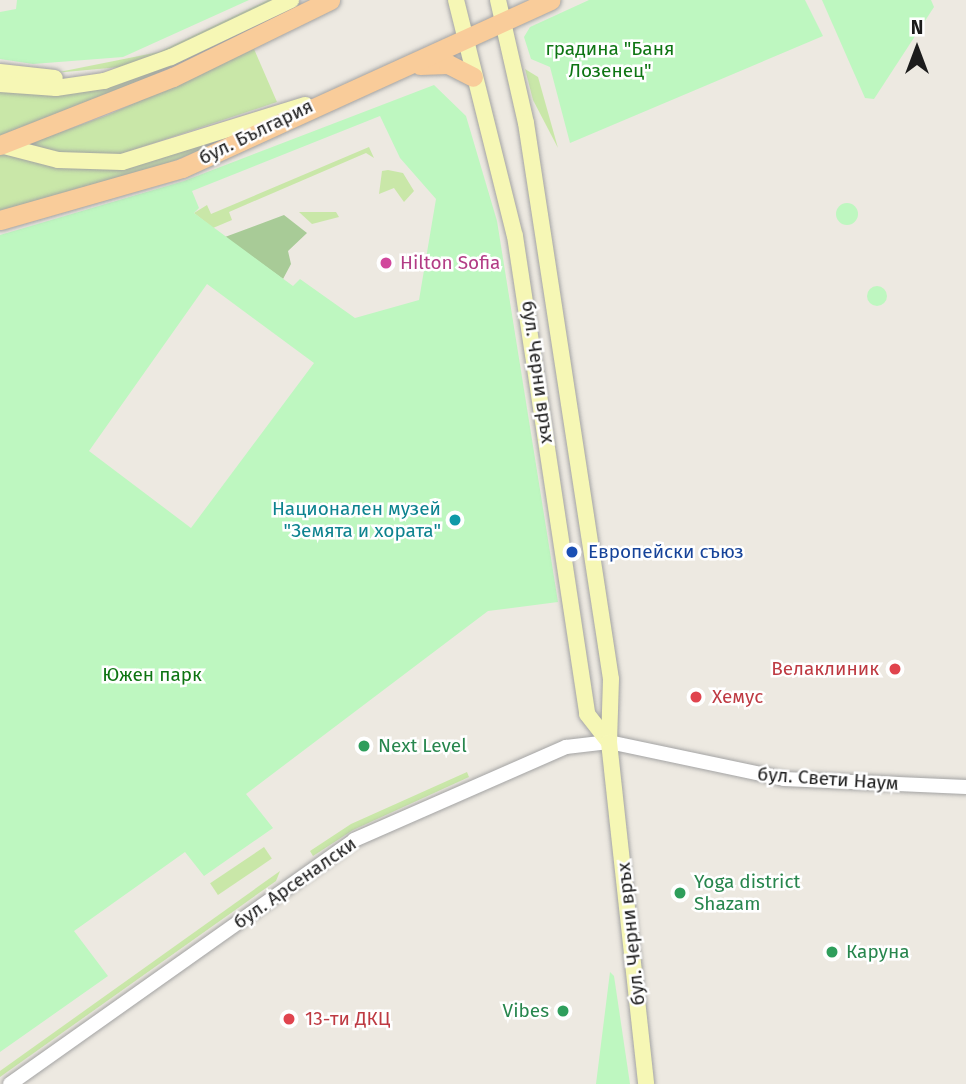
<!DOCTYPE html>
<html>
<head>
<meta charset="utf-8">
<style>
	body { margin:0 }
	#map { position:relative; width:966px; height:1084px; overflow:hidden; background:#ede9e1; font-family:"Fira Sans",sans-serif }
	div>[style] { position:absolute }
	.grass>* { inset:0; background:#c9e7a8; transform-origin:0 0 }
	.forest>* { inset:0; background:#a8cb97 }
	.park>* { inset:0; background:#bef7c0 }
	.round { border-radius:50% }
	.roads { filter:drop-shadow(0 0 2px #a3a3a3) drop-shadow(0 0 2px #a3a3a3) }
	.tertiary>* { height:14px; margin:-7px; padding:0 7px; transform-origin:7px; border-radius:7px; background:#fff }
	.secondary>* { height:16px; margin:-8px; padding:0 8px; transform-origin:8px; border-radius:8px; background:#f6f7b5 }
	.primary>* { height:19px; margin:-9.5px; padding:0 9.5px; transform-origin:9.5px; border-radius:9.5px; background:#f9cc9a }
	.dots>* { width:19px; height:19px; translate:-50% -50%; box-sizing:border-box; border:4px solid #fff; border-radius:50% }
	span { translate:-50% -50%; white-space:nowrap; text-align:center; line-height:1.15; -webkit-text-stroke:5px #fff; paint-order:stroke }
	.park-label { font-size:19px; color:#0e7513 }
	.street-label { font-size:19px; color:#1c1c1c }
	.hotel-label { font-size:19px; color:#b23c85 }
	.left { translate:0 -50%; text-align:left }
	.culture-label { font-size:19px; color:#0d838f }
	.right { translate:-100% -50%; text-align:right }
	.transit-label { font-size:19px; color:#164399 }
	.health-label { font-size:19px; color:#be3a42 }
	.leisure-label { font-size:19px; color:#27864d }
	.north { position:absolute; left:882px; top:14px; width:70px; height:70px; -webkit-text-stroke:5px #fff; paint-order:stroke; rotate:0deg; font-size:19px; font-weight:700; line-height:28px; text-align:center; color:#1c1c1c }
	.north::after { content:''; display:block; margin:auto; width:24px; height:32px; background:#1c1c1c; clip-path:polygon(50% 0,100% 100%,50% 72%,0 100%) }
</style>
</head>
<body>
<div id="map">
	<div class="grass">
		<i style="clip-path:polygon(268px 0,276px 0,160px 54px,120px 67px,54px 73px,159px 52px)"></i>
		<i style="clip-path:polygon(283px 12px,129px 87px,0 137px,0 90px,57px 92px)"></i>
		<i style="clip-path:polygon(254px 49px,277px 102px,121px 154px,123px 169px,244px 132px,169px 163px,0 211px,0 154px,108px 115px)"></i>
		<i style="clip-path:polygon(525px 69px,538px 77px,558px 148px,533px 100px)"></i>
		<i style="clip-path:polygon(369px 147px,374px 158px,366px 153px,229px 212px,232px 220px,213px 228px,194px 213px,207px 205px,211px 214px)"></i>
		<i style="clip-path:polygon(388px 170px,403px 173px,414px 191px,404px 202px,394px 188px,379px 194px,382px 171px)"></i>
		<i style="clip-path:polygon(299px 212px,336px 212px,339px 217px,312px 224px)"></i>
		<i style="clip-path:polygon(467px 772px,469px 777px,353px 830px,313px 856px,310px 851px,351px 824px)"></i>
		<i style="left:264px;top:847px;width:14px;height:65px;rotate:56deg"></i>
		<i style="clip-path:polygon(280px 871px,276px 881px,0 1077px,0 1071px)"></i>
	</div>
	<div class="forest">
		<i style="clip-path:polygon(284px 215px,307px 233px,288px 251px,291px 264px,283px 279px,225px 237px)"></i>
	</div>
	<div class="park">
		<i style="clip-path:polygon(17px 0,249px 0,123px 57px,33px 64px,0 59px,0 12px,16px 9px)"></i>
		<i style="clip-path:polygon(589px 0,805px 0,823px 36px,570px 143px,550px 67px,531px 59px,524px 37px,530px 27px)"></i>
		<i style="clip-path:polygon(822px 0,931px 0,934px 7px,874px 99px,865px 98px)"></i>
		<i style="clip-path:polygon(evenodd,434px 85px,466px 116px,497px 221px,558px 602px,488px 611px,246px 794px,273px 828px,204px 876px,185px 852px,74px 931px,108px 976px,0 1052px,0 235px,184px 181px,434px 85px,380px 116px,400px 158px,436px 199px,419px 300px,355px 318px,300px 279px,293px 286px,194px 213px,199px 208px,192px 191px,380px 116px,434px 85px,207px 284px,314px 363px,191px 528px,89px 451px,207px 284px)"></i>
		<i class="round" style="left:836px;top:203px;width:22px;height:22px"></i>
		<i class="round" style="left:867px;top:286px;width:20px;height:20px"></i>
		<i style="clip-path:polygon(610px 972px,614px 976px,630px 1084px,596px 1084px)"></i>
	</div>
	<div class="roads">
		<div class="tertiary">
			<i style="left:10px;top:1084px;width:422px;rotate:-35.3deg"></i>
			<i style="left:354px;top:840px;width:232px;rotate:-23.7deg"></i>
			<i style="left:566px;top:747px;width:43px;rotate:-6.6deg"></i>
			<i style="left:609px;top:742px;width:179px;rotate:11.9deg"></i>
			<i style="left:784px;top:779px;width:182px;rotate:2.5deg"></i>
		</div>
		<div class="secondary">
			<i style="left:456px;top:0;width:243px;rotate:76deg"></i>
			<i style="left:515px;top:236px;width:483px;rotate:81.4deg"></i>
			<i style="left:587px;top:714px;width:36px;rotate:52deg"></i>
			<i style="left:498px;top:0;width:126px;rotate:77.2deg"></i>
			<i style="left:526px;top:123px;width:562px;rotate:81.31deg"></i>
			<i style="left:611px;top:679px;width:63px;rotate:91.8deg"></i>
			<i style="left:609px;top:742px;width:344px;rotate:83.8deg"></i>
			<i style="left:0;top:72px;width:55px;rotate:6.2deg"></i>
			<i style="left:0;top:84px;width:56px;rotate:4.1deg"></i>
			<i style="left:56px;top:88px;width:49px;rotate:-8.3deg"></i>
			<i style="left:104px;top:81px;width:71px;rotate:-19.7deg"></i>
			<i style="left:171px;top:57px;width:133px;rotate:-25.4deg"></i>
			<i style="left:0;top:145px;width:60px;rotate:14.5deg"></i>
			<i style="left:58px;top:160px;width:64px;rotate:1.8deg"></i>
			<i style="left:122px;top:162px;width:192px;rotate:-17.3deg"></i>
		</div>
		<div class="primary">
			<i style="left:420px;top:65px;width:28px;rotate:-2deg"></i>
			<i style="left:448px;top:64px;width:28px;rotate:27deg"></i>
			<i style="left:0;top:145px;width:186px;rotate:-21.5deg"></i>
			<i style="left:173px;top:77px;width:175px;rotate:-26.1deg"></i>
			<i style="left:0;top:220px;width:189px;rotate:-15.9deg"></i>
			<i style="left:182px;top:168px;width:405px;rotate:-24.5deg"></i>
		</div>
	</div>
	<div class="dots">
		<i style="left:386px;top:263px;background:#d1479c"></i>
		<i style="left:455px;top:520px;background:#0f9aa8"></i>
		<i style="left:572px;top:552px;background:#1a4fb4"></i>
		<i style="left:895px;top:669px;background:#e0444e"></i>
		<i style="left:696px;top:697px;background:#e0444e"></i>
		<i style="left:364px;top:746px;background:#2e9e5b"></i>
		<i style="left:680px;top:893px;background:#2e9e5b"></i>
		<i style="left:832px;top:952px;background:#2e9e5b"></i>
		<i style="left:563px;top:1011px;background:#2e9e5b"></i>
		<i style="left:289px;top:1019px;background:#e0444e"></i>
	</div>
	<div class="park-label">
		<span style="left:610px;top:60px">градина "Баня<br>Лозенец"</span>
		<span style="left:152px;top:675px">Южен парк</span>
	</div>
	<div class="street-label">
		<span style="left:256px;top:132px;rotate:-26deg">бул. България</span>
		<span style="left:538px;top:372px;rotate:82deg">бул. Черни връх</span>
		<span style="left:828px;top:779px;rotate:4deg">бул. Свети Наум</span>
		<span style="left:295px;top:883px;rotate:-35deg">бул. Арсеналски</span>
		<span style="left:631px;top:934px;rotate:-96deg">бул. Черни връх</span>
	</div>
	<div class="hotel-label">
		<span class="left" style="left:400px;top:263px">Hilton Sofia</span>
	</div>
	<div class="culture-label">
		<span class="right" style="left:441px;top:520px">Национален музей<br>"Земята и хората"</span>
	</div>
	<div class="transit-label">
		<span class="left" style="left:588px;top:552px">Европейски съюз</span>
	</div>
	<div class="health-label">
		<span class="right" style="left:879px;top:669px">Велаклиник</span>
		<span class="left" style="left:712px;top:697px">Хемус</span>
		<span class="left" style="left:305px;top:1019px">13-ти ДКЦ</span>
	</div>
	<div class="leisure-label">
		<span class="left" style="left:378px;top:746px">Next Level</span>
		<span class="left" style="left:694px;top:893px">Yoga district<br>Shazam</span>
		<span class="left" style="left:846px;top:952px">Каруна</span>
		<span class="right" style="left:549px;top:1011px">Vibes</span>
	</div>
	<div class="north">N</div>
</div>
</body>
</html>
